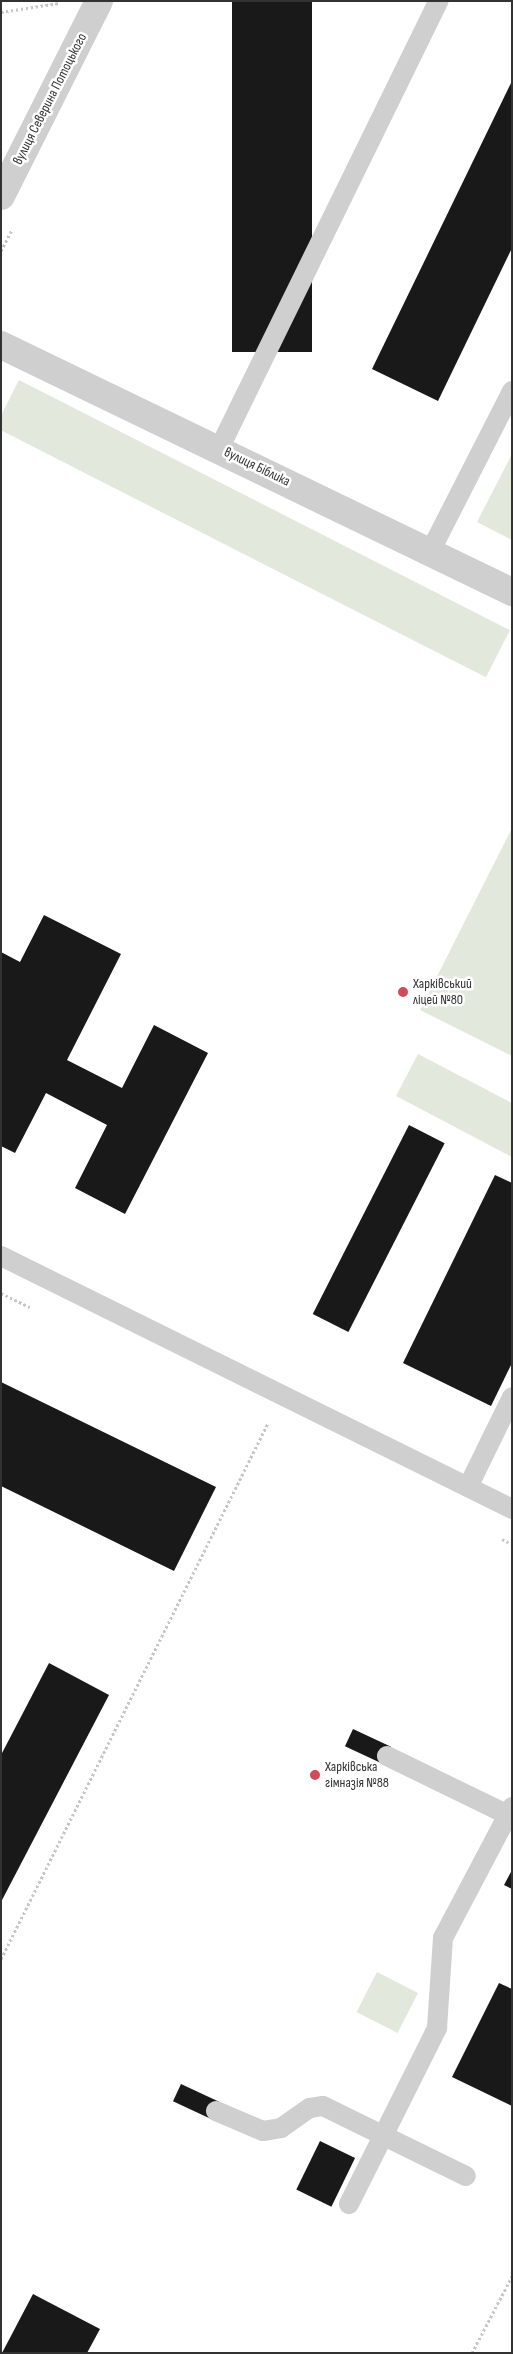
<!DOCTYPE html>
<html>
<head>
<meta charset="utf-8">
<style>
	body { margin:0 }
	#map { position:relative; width:513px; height:2354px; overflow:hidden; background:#fff; font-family:"Sofia Sans Condensed",sans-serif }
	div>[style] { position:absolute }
	.green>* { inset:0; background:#e3e8dd; transform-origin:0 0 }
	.building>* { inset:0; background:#191919; transform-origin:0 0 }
	.path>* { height:3px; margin-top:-1.5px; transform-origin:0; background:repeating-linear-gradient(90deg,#c6c6c6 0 2.5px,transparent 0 5px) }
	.service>* { height:20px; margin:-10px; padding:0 10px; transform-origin:10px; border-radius:10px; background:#cfcfcf }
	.tertiary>* { height:28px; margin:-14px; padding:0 14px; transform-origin:14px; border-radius:14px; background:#cfcfcf }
	.dots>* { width:14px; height:14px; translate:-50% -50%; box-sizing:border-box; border:2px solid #fff; border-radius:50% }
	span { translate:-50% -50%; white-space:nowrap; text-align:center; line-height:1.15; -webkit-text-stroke:5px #fff; paint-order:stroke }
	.street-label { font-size:14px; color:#323232 }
	.poi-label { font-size:14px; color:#323232 }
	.left { translate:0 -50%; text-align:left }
	.frame { position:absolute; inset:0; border:2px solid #323232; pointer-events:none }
</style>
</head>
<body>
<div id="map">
	<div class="green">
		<i style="left:19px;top:380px;width:551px;height:53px;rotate:27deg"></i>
		<i style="clip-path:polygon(512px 454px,512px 540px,477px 522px)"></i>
		<i style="clip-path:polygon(512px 828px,512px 1056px,420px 1010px)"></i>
		<i style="clip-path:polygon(418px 1054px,512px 1103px,512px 1157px,396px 1096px)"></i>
		<i style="left:377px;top:1972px;width:46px;height:45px;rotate:27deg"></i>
	</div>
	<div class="building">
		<i style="left:232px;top:1px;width:80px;height:351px"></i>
		<i style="clip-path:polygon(512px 81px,512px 248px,438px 401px,372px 369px)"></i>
		<i style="clip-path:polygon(44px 915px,121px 954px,67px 1060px,122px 1088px,154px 1025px,208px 1053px,125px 1214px,75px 1188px,107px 1125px,46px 1093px,15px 1153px,1px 1146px,1px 952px,20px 962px)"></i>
		<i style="left:409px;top:1125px;width:40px;height:212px;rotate:27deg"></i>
		<i style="clip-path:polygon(495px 1175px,512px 1183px,512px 1363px,491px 1406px,403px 1363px)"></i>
		<i style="clip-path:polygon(1px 1382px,216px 1487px,174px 1571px,1px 1486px)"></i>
		<i style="clip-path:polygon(49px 1663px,109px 1695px,1px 1902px,1px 1755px)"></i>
		<i style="left:353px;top:1729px;width:42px;height:19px;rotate:25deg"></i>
		<i style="clip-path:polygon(512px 1870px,512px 1889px,504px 1885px)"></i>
		<i style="clip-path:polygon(499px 1983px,512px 1989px,512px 2106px,452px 2077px)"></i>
		<i style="left:181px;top:2084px;width:42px;height:19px;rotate:25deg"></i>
		<i style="left:320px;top:2141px;width:39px;height:54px;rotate:26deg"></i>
		<i style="clip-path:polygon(33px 2294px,100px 2329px,87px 2353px,2px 2353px)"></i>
	</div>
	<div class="path">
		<i style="left:1px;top:12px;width:59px;rotate:-8.8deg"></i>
		<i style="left:1px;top:251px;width:25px;rotate:-63deg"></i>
		<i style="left:1px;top:1293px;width:32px;rotate:26deg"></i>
		<i style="left:502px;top:1539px;width:11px;rotate:27deg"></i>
		<i style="left:1px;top:1959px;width:599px;rotate:-63.52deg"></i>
		<i style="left:472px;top:2353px;width:87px;rotate:-62.5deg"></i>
	</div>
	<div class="service">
		<i style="left:219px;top:449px;width:499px;rotate:-63.9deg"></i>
		<i style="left:430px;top:552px;width:181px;rotate:-63deg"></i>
		<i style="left:1px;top:1256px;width:570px;rotate:26.34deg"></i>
		<i style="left:468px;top:1487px;width:100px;rotate:-63.9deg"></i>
		<i style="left:387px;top:1756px;width:132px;rotate:26deg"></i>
		<i style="left:216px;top:2111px;width:51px;rotate:23.1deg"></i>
		<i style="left:263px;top:2131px;width:18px;rotate:-9deg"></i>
		<i style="left:281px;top:2128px;width:35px;rotate:-35deg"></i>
		<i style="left:310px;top:2108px;width:13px;rotate:-9deg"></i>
		<i style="left:323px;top:2106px;width:159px;rotate:26.1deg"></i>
		<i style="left:349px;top:2204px;width:197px;rotate:-63.4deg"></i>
		<i style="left:437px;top:2028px;width:90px;rotate:-86.2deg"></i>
		<i style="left:443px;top:1938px;width:148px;rotate:-62.2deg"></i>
	</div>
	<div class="tertiary">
		<i style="left:1px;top:196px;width:218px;rotate:-63.3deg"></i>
		<i style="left:1px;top:345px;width:568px;rotate:25.8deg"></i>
	</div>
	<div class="dots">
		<i style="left:403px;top:992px;background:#d24b5b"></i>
		<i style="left:315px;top:1775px;background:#d24b5b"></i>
	</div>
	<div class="street-label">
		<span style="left:50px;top:99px;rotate:-63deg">вулиця Северина Потоцького</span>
		<span style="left:257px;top:467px;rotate:26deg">вулиця Біблика</span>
	</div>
	<div class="poi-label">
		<span class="left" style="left:413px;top:992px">Харківський<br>ліцей №80</span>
		<span class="left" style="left:325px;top:1775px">Харківська<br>гімназія №88</span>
	</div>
	<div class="frame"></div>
</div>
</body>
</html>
